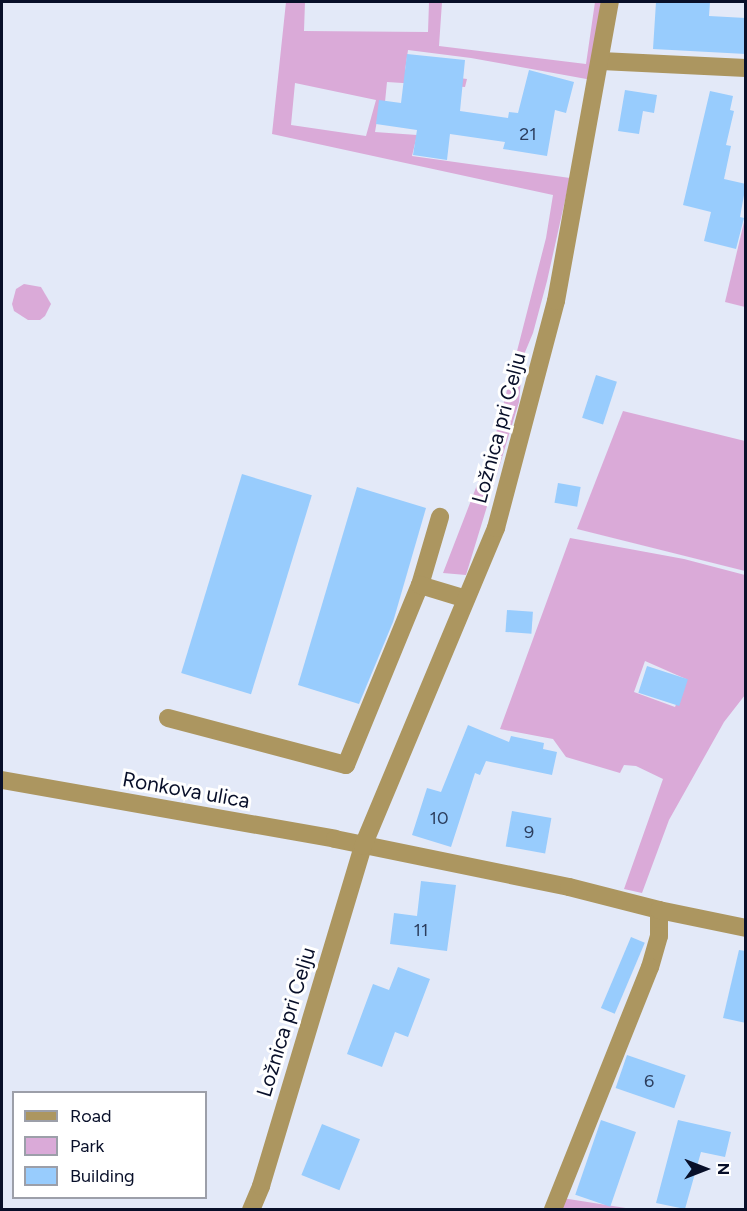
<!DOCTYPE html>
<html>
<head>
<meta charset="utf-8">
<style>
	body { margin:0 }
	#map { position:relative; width:747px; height:1211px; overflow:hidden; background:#e3e9f8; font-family:Figtree,sans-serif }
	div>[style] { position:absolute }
	.green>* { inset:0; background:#daaad8 }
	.building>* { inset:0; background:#98ccfd; transform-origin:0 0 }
	.minor>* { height:18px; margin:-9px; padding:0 9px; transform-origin:9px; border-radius:9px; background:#ac9660 }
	span { translate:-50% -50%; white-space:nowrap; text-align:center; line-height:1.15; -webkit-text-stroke:6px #fff; paint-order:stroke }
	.number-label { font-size:18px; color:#2c3e5e }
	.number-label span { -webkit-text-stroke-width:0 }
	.street-label { font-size:21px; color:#080f29 }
	.frame { position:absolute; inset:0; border:3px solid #080f29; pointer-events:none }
	.legend { position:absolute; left:12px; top:1091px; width:195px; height:108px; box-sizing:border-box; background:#fff; border:2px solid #9c9fa9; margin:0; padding:8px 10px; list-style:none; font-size:18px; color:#080f29 }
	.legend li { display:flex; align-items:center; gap:12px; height:30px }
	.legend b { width:30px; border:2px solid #9c9fa9 }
	.north { position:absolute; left:675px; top:1139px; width:60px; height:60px; -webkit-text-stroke:4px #fff; paint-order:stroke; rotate:90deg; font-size:16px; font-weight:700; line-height:24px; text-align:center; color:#080f29 }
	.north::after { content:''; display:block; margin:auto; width:21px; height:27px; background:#080f29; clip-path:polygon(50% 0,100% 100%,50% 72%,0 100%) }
</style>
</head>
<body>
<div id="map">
	<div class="green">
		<i style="clip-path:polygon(evenodd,286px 2px,305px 2px,304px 31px,428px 32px,429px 2px,442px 2px,439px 46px,586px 64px,595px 2px,604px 2px,592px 80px,471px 58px,408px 50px,405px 71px,467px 79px,465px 87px,387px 82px,385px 102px,380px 103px,375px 132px,417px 135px,412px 156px,570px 178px,547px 281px,533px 333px,523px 357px,519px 402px,466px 575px,443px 573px,494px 441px,546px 238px,553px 195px,272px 134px,286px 2px,295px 83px,376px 100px,366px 136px,291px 125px,295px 83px)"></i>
		<i style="clip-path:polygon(745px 218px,745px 307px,725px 302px)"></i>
		<i style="clip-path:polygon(24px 284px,41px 287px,51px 304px,45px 316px,40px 320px,28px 320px,14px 311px,12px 304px,16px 289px)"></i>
		<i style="clip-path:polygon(623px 411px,745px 441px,745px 571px,577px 529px)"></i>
		<i style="clip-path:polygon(evenodd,570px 538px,684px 559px,745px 575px,745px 695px,724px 722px,669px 820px,642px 893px,624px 889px,663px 779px,636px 766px,624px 765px,620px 773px,566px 757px,553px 739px,500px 729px,570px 538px,645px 661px,686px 679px,675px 707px,634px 692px,645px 661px)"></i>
		<i style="clip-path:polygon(562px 1198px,632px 1209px,559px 1210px)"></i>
	</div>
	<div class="building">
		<i style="clip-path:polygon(656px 2px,710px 2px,709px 16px,746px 18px,746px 54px,653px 49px)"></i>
		<i style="clip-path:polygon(407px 54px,465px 60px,460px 111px,508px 118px,509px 112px,518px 113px,529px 70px,574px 82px,566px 113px,555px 110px,547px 156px,503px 149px,505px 142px,450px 134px,447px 160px,413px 155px,417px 130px,376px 124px,379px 100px,401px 103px)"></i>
		<i style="clip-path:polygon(625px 90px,657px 95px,654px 113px,643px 111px,639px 134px,618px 131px)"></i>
		<i style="clip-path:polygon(710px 91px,733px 96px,730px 110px,734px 111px,726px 145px,731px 146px,724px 179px,746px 184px,740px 217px,744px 218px,736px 249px,704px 241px,711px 212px,683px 205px)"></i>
		<i style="left:596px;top:375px;width:22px;height:45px;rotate:18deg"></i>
		<i style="left:242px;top:474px;width:73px;height:208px;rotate:17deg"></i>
		<i style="left:558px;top:483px;width:23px;height:20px;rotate:10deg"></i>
		<i style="clip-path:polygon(357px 487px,426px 508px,393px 622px,359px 704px,298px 685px)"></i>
		<i style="left:507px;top:610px;width:26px;height:22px;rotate:4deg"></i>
		<i style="left:647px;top:666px;width:43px;height:28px;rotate:18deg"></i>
		<i style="clip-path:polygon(468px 725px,509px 742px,511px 736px,544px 743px,543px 749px,557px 752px,552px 775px,486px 761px,480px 775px,475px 773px,451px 847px,412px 835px,427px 788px,441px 792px)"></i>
		<i style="left:512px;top:811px;width:40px;height:36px;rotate:10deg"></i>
		<i style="clip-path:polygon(421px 881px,456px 885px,447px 951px,390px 944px,394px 913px,417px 916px)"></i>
		<i style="left:631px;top:937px;width:15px;height:77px;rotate:23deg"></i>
		<i style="clip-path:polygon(739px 950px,746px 951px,746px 1023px,723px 1018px)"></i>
		<i style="clip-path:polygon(398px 967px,430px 979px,408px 1037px,395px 1032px,382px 1067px,347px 1054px,373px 984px,389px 990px)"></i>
		<i style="left:627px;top:1055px;width:62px;height:35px;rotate:19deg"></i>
		<i style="left:601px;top:1120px;width:37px;height:79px;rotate:19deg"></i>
		<i style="clip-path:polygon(678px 1120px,731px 1132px,725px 1157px,701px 1152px,685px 1209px,656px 1203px)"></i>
		<i style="left:322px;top:1124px;width:41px;height:55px;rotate:22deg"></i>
	</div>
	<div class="minor">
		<i style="left:601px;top:61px;width:145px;rotate:2.8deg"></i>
		<i style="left:420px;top:585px;width:71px;rotate:-73.6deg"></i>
		<i style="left:168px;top:718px;width:184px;rotate:14.8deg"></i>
		<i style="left:346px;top:765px;width:195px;rotate:-67.7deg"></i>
		<i style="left:420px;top:585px;width:48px;rotate:16.9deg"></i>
		<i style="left:2px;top:780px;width:338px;rotate:10deg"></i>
		<i style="left:335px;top:839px;width:239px;rotate:11.6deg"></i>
		<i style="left:569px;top:887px;width:93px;rotate:14.3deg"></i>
		<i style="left:659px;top:910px;width:26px;rotate:90deg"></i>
		<i style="left:659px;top:936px;width:32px;rotate:106deg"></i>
		<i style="left:650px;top:967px;width:262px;rotate:111.8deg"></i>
		<i style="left:659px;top:910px;width:89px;rotate:11.7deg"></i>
		<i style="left:251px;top:1210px;width:26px;rotate:-67deg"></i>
		<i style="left:261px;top:1186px;width:355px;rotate:-73.3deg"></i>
		<i style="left:363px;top:846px;width:345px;rotate:-67.3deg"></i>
		<i style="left:496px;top:528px;width:235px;rotate:-75.2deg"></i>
		<i style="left:556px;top:301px;width:304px;rotate:-79.8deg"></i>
	</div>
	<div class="number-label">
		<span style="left:528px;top:134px">21</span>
		<span style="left:439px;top:818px">10</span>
		<span style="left:529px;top:832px">9</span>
		<span style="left:421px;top:930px">11</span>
		<span style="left:649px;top:1081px">6</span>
	</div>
	<div class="street-label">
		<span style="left:499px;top:428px;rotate:-75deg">Ložnica pri Celju</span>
		<span style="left:186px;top:790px;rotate:10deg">Ronkova ulica</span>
		<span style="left:286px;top:1022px;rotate:-73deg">Ložnica pri Celju</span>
	</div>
	<div class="frame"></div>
	<ul class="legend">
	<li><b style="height:8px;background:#ac9660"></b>Road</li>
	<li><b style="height:16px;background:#daaad8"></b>Park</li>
	<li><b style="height:16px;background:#98ccfd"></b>Building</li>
	</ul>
	<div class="north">N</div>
</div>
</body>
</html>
